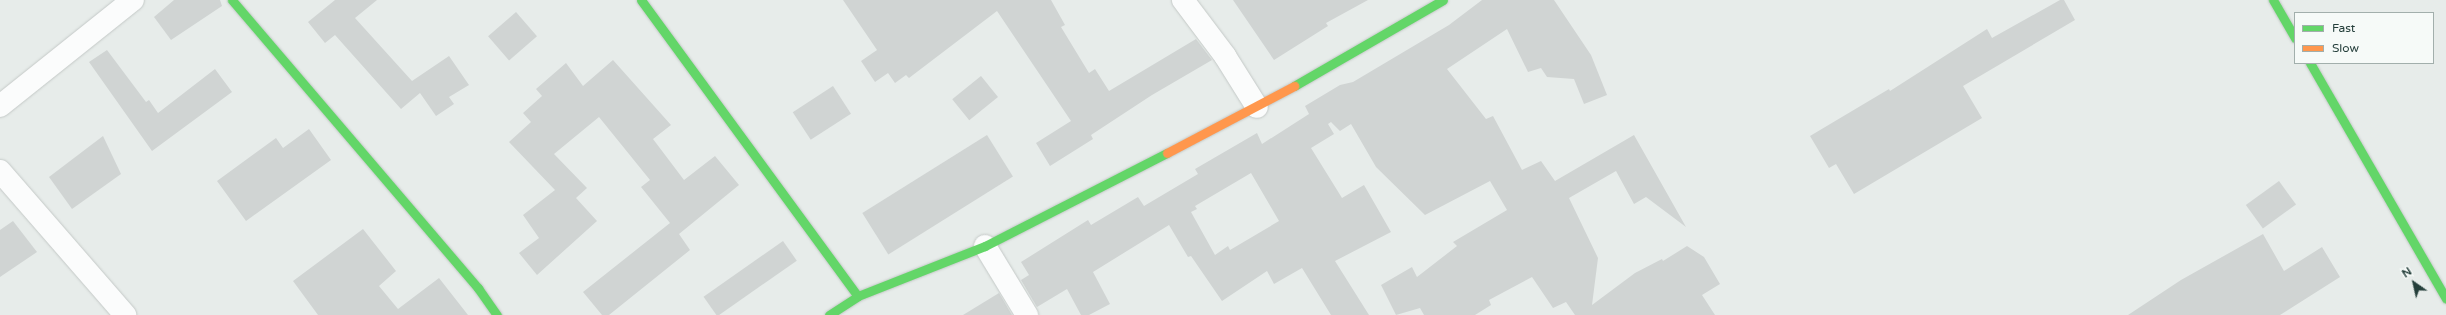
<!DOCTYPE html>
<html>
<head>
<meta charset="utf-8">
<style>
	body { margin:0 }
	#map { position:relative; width:2446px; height:315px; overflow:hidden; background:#e7ecea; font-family:"Varela Round",sans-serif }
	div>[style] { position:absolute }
	.building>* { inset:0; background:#d0d4d3; transform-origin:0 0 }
	.roads { filter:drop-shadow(0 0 1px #c4c9c7) drop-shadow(0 0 1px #c4c9c7) }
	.street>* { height:22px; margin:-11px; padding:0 11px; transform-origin:11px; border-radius:11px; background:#fbfcfc }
	.fast>* { height:9px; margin:-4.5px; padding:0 4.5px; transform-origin:4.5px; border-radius:4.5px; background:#63d668 }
	.slow>* { height:9px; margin:-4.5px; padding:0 4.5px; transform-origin:4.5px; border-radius:4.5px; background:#ff974d }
	span { translate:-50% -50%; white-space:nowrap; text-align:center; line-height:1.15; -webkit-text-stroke:3px #f6faf8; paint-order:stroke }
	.legend { position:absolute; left:2294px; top:12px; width:140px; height:52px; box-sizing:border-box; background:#f6faf8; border:1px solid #a2afac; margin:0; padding:5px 7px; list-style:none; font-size:12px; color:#253f3b }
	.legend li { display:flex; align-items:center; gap:8px; height:20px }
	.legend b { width:20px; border:1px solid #a2afac }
	.north { position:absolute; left:2394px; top:263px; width:40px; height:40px; -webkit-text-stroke:3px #f6faf8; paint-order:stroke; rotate:326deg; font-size:11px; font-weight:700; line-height:16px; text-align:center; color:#253f3b }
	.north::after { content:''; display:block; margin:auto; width:14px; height:18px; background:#253f3b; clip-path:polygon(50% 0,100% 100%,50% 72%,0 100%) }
</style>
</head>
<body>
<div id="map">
	<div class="building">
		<i style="clip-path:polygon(174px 0,220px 0,222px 6px,171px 40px,154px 17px)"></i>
		<i style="clip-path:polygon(335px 0,377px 0,355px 18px,412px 81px,449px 56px,469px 85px,449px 97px,454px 104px,436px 116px,420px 93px,401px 109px,335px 35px,325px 43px,308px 22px)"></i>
		<i style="clip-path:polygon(843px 0,1051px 0,1065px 25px,1061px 27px,1089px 73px,1095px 69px,1109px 91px,1196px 39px,1212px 60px,1152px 95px,1091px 135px,1093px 139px,1050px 166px,1036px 143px,1071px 121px,997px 11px,909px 78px,906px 75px,895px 83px,888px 73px,875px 82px,861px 61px,877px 50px)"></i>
		<i style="clip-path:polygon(1233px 0,1368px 0,1326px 23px,1328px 26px,1274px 60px)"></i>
		<i style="clip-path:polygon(evenodd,1482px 0,1554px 0,1591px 55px,1607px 95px,1584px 104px,1574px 79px,1547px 77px,1541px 68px,1528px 72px,1507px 29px,1447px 69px,1486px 119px,1493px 116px,1522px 170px,1541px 161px,1555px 181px,1634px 135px,1686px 227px,1646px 197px,1634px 204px,1616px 171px,1569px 198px,1598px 258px,1592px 305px,1635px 273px,1662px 259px,1663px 261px,1687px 246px,1704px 257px,1720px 284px,1702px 295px,1715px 315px,1575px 315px,1566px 302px,1553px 308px,1532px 277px,1489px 300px,1491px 305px,1475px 315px,1424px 315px,1420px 308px,1396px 315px,1381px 285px,1412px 267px,1417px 277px,1457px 246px,1453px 242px,1507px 210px,1490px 181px,1425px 215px,1376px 167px,1351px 124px,1340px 131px,1331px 122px,1328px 124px,1334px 134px,1311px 148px,1342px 198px,1364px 185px,1391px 232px,1335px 261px,1369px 315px,1331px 315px,1302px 268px,1274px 284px,1267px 271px,1222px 301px,1191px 256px,1188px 257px,1169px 225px,1093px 272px,1110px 304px,1089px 315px,1081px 315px,1067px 289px,1037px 307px,1021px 280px,1029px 275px,1021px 262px,1088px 220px,1091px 225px,1138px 197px,1144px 206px,1198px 174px,1195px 169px,1257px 133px,1262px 144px,1309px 114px,1305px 106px,1340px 85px,1353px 82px,1449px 25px,1482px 0,1251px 173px,1279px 221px,1230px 250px,1228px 246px,1215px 255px,1191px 212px,1197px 209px,1195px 206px,1251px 173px)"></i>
		<i style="clip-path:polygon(2060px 0,2064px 0,2075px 20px,1963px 86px,1982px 118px,1854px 194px,1836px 164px,1829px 168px,1810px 136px,1889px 89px,1890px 91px,1987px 29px,1992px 38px)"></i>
		<i style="left:516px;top:12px;width:32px;height:37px;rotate:49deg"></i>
		<i style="clip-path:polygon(107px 50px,146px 102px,149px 100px,158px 113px,215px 69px,232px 92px,152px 151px,89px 62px)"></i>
		<i style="clip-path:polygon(613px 60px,671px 125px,653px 139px,684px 180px,715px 156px,739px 185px,679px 234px,690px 250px,609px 315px,602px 315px,583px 292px,670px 223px,641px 187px,650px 180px,599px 117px,554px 154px,587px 188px,576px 198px,597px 221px,537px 275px,519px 253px,539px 238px,523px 215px,555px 190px,509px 142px,531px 122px,523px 113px,542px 96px,536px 89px,566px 63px,583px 86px)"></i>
		<i style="left:981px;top:76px;width:27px;height:37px;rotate:51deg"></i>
		<i style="left:833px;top:86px;width:33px;height:48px;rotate:57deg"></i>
		<i style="clip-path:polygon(309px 129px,331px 160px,246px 221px,217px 181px,276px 138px,283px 148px)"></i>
		<i style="left:987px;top:135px;width:49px;height:147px;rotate:58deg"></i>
		<i style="clip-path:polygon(103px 136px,121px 174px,72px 209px,49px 177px)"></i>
		<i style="left:2279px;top:181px;width:29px;height:41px;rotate:54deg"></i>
		<i style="clip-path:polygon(13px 221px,37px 252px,0 277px,0 230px)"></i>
		<i style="clip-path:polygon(363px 229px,396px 271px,379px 286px,398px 309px,439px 278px,468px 315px,318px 315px,293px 281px)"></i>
		<i style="clip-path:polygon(2263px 234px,2284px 271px,2322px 247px,2340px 277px,2280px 315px,2128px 315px,2181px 280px)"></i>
		<i style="left:783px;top:241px;width:24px;height:97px;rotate:55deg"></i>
		<i style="clip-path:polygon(999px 293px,1012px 315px,963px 315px)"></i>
	</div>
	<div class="roads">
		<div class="street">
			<i style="left:1183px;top:0;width:70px;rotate:53.1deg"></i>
			<i style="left:1225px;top:56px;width:60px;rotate:57.9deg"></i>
			<i style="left:0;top:106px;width:170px;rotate:-38.6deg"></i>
			<i style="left:0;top:171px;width:191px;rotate:49deg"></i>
			<i style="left:985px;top:246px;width:81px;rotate:58.7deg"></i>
		</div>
		<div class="fast">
			<i style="left:232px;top:0;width:379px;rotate:49.5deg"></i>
			<i style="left:478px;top:288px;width:33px;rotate:55deg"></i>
			<i style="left:641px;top:0;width:367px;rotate:53.8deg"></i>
			<i style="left:2273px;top:0;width:44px;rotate:59.9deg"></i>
			<i style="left:2310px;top:63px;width:272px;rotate:60deg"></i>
			<i style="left:1294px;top:86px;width:172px;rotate:-30deg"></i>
			<i style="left:829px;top:315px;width:35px;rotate:-33deg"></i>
			<i style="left:858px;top:296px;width:136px;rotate:-21.5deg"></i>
			<i style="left:985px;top:246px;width:204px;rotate:-27.1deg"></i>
		</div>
		<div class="slow">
			<i style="left:1167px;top:153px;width:144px;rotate:-27.8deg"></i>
		</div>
	</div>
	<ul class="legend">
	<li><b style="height:5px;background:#63d668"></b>Fast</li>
	<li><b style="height:5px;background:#ff974d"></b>Slow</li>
	</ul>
	<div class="north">N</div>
</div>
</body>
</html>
